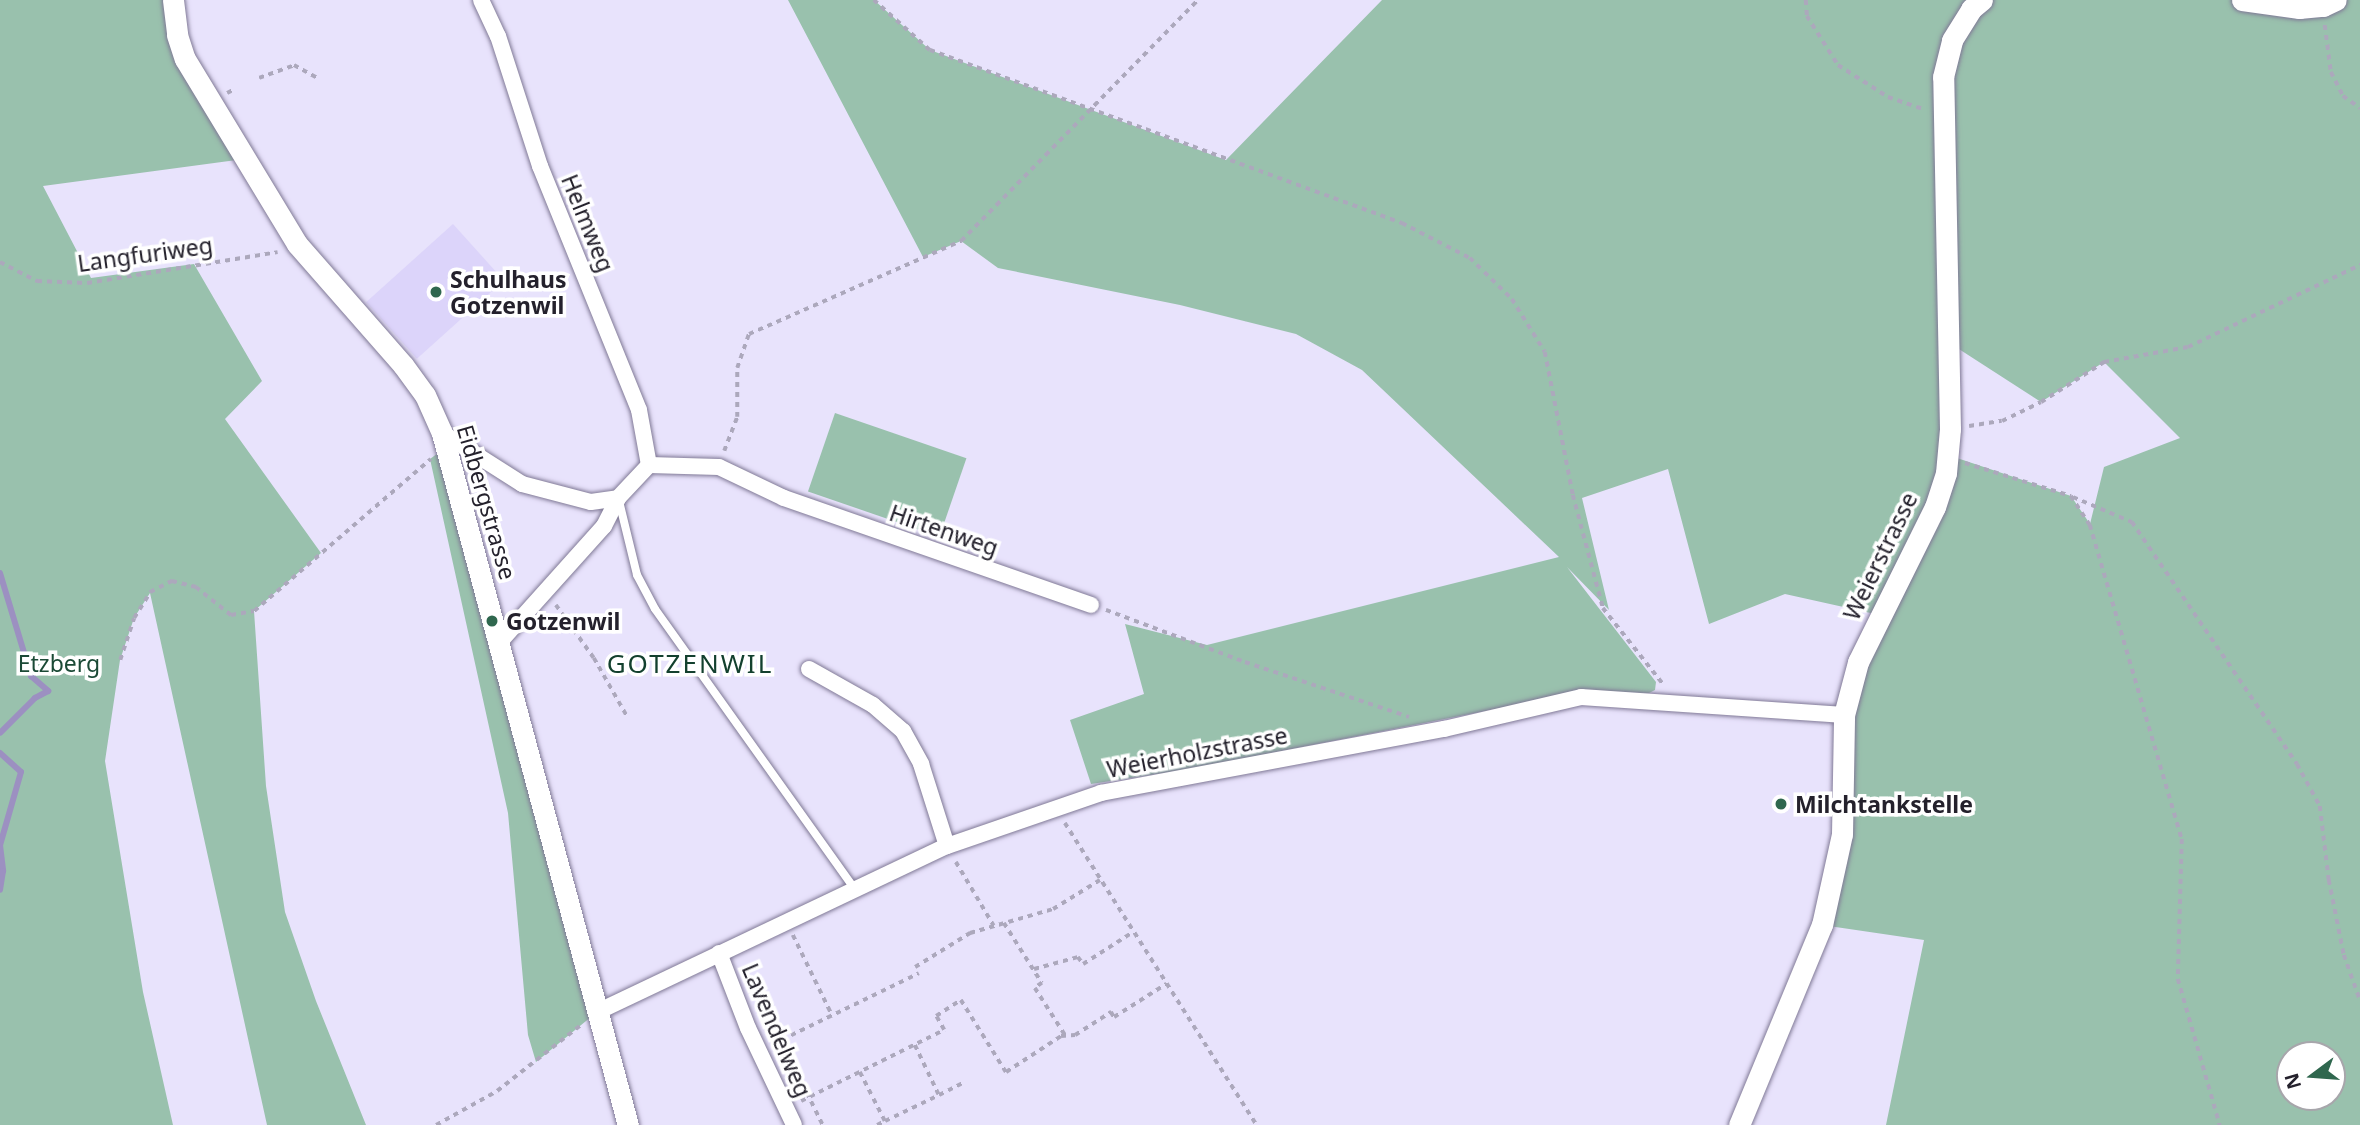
<!DOCTYPE html>
<html>
<head>
<meta charset="utf-8">
<style>
	body { margin:0 }
	#map { position:relative; width:2360px; height:1125px; overflow:hidden; background:#e8e3fc; font-family:"Noto Sans",sans-serif }
	div>[style] { position:absolute }
	.built>* { inset:0; background:#dcd4fa; transform-origin:0 0 }
	.green>* { inset:0; background:#99c1ad; transform-origin:0 0 }
	.stream>* { height:6px; margin:-3px; padding:0 3px; transform-origin:3px; border-radius:3px; background:#9c90c1 }
	.path>* { height:3.5px; margin-top:-1.75px; transform-origin:0; background:repeating-linear-gradient(90deg,#aca8bc 0 5px,transparent 0 10px) }
	.roads { filter:drop-shadow(0 0 2px #807996) drop-shadow(0 0 2px #807996) }
	.service>* { height:8px; margin:-4px; padding:0 4px; transform-origin:4px; border-radius:4px; background:#fff }
	.minor>* { height:16px; margin:-8px; padding:0 8px; transform-origin:8px; border-radius:8px; background:#fff }
	.tertiary>* { height:21px; margin:-10.5px; padding:0 10.5px; transform-origin:10.5px; border-radius:10.5px; background:#fff }
	.dots>* { width:19px; height:19px; translate:-50% -50%; box-sizing:border-box; border:4px solid #fff; border-radius:50% }
	span { translate:-50% -50%; white-space:nowrap; text-align:center; line-height:1.15; -webkit-text-stroke:7px #fff; paint-order:stroke }
	.street-label { font-size:23px; color:#24212c }
	.poi-label { font-size:23px; color:#24212c; font-weight:700 }
	.left { translate:0 -50%; text-align:left }
	.park-label { font-size:23px; color:#1b4a36 }
	.quarter-label { font-size:26px; color:#13402e; letter-spacing:2px }
	.north { position:absolute; left:2276px; top:1041px; width:70px; height:70px; box-sizing:border-box; background:#fff; border:2px solid #a7a6ab; border-radius:50%; rotate:254deg; font-size:19px; font-weight:700; line-height:28px; text-align:center; color:#24212c }
	.north::after { content:''; display:block; margin:auto; width:24px; height:32px; background:#2f674e; clip-path:polygon(50% 0,100% 100%,50% 72%,0 100%) }
</style>
</head>
<body>
<div id="map">
	<div class="built">
		<i style="left:453px;top:224px;width:76px;height:117px;rotate:48deg"></i>
	</div>
	<div class="green">
		<i style="clip-path:polygon(0 0,173px 0,177px 35px,244px 159px,43px 186px,91px 278px,194px 264px,262px 381px,225px 419px,321px 553px,254px 611px,266px 786px,285px 912px,316px 1001px,366px 1125px,267px 1125px,150px 593px,134px 618px,120px 660px,105px 761px,143px 992px,173px 1125px,0 1125px)"></i>
		<i style="clip-path:polygon(evenodd,788px 0,874px 0,930px 50px,1226px 160px,1382px 0,2360px 0,2360px 1125px,1886px 1125px,1924px 940px,1822px 925px,1852px 713px,1884px 616px,1785px 594px,1709px 624px,1668px 469px,1582px 498px,1609px 610px,1567px 567px,1656px 682px,1655px 690px,1649px 693px,1582px 692px,1190px 769px,1091px 784px,1070px 720px,1144px 694px,1125px 624px,1207px 645px,1559px 557px,1362px 370px,1296px 334px,1180px 305px,998px 268px,961px 241px,923px 257px,788px 0,1948px 342px,2041px 402px,2104px 362px,2180px 438px,2104px 467px,2090px 524px,2071px 496px,1948px 455px,1948px 342px,788px 0,2290px 1055px,2332px 1055px,2332px 1097px,2290px 1097px,2290px 1055px)"></i>
		<i style="left:835px;top:413px;width:139px;height:83px;rotate:19deg"></i>
		<i style="clip-path:polygon(446px 447px,597px 1012px,536px 1062px,528px 1035px,508px 813px,430px 459px)"></i>
	</div>
	<div class="stream">
		<i style="left:0;top:573px;width:108px;rotate:73.2deg"></i>
		<i style="left:31px;top:676px;width:23px;rotate:41deg"></i>
		<i style="left:48px;top:691px;width:15px;rotate:152deg"></i>
		<i style="left:35px;top:698px;width:49px;rotate:135deg"></i>
		<i style="left:0;top:753px;width:28px;rotate:42deg"></i>
		<i style="left:21px;top:772px;width:76px;rotate:106deg"></i>
		<i style="left:0;top:845px;width:26px;rotate:83deg"></i>
		<i style="left:3px;top:871px;width:19px;rotate:99deg"></i>
	</div>
	<div class="path">
		<i style="left:874px;top:0;width:75px;rotate:41.8deg"></i>
		<i style="left:930px;top:50px;width:503px;rotate:20.13deg"></i>
		<i style="left:1402px;top:223px;width:76px;rotate:27.2deg"></i>
		<i style="left:1470px;top:258px;width:59px;rotate:44.3deg"></i>
		<i style="left:1512px;top:299px;width:62px;rotate:58.1deg"></i>
		<i style="left:1545px;top:352px;width:146px;rotate:78.9deg"></i>
		<i style="left:1573px;top:495px;width:117px;rotate:75.1deg"></i>
		<i style="left:1603px;top:608px;width:97px;rotate:51.7deg"></i>
		<i style="left:1806px;top:0;width:16px;rotate:86deg"></i>
		<i style="left:1807px;top:16px;width:58px;rotate:57.7deg"></i>
		<i style="left:1838px;top:65px;width:59px;rotate:32.6deg"></i>
		<i style="left:1888px;top:97px;width:39px;rotate:19deg"></i>
		<i style="left:2325px;top:25px;width:47px;rotate:82.7deg"></i>
		<i style="left:2331px;top:72px;width:27px;rotate:63deg"></i>
		<i style="left:2343px;top:96px;width:21px;rotate:35deg"></i>
		<i style="left:259px;top:78px;width:37px;rotate:-20deg"></i>
		<i style="left:294px;top:65px;width:29px;rotate:29deg"></i>
		<i style="left:227px;top:93px;width:9px;rotate:-27deg"></i>
		<i style="left:0;top:262px;width:42px;rotate:27.2deg"></i>
		<i style="left:37px;top:281px;width:50px;rotate:2.3deg"></i>
		<i style="left:87px;top:283px;width:193px;rotate:-9.2deg"></i>
		<i style="left:1969px;top:426px;width:33px;rotate:-9deg"></i>
		<i style="left:2002px;top:421px;width:43px;rotate:-26deg"></i>
		<i style="left:2041px;top:402px;width:75px;rotate:-32.4deg"></i>
		<i style="left:2104px;top:362px;width:85px;rotate:-10.1deg"></i>
		<i style="left:2188px;top:347px;width:191px;rotate:-25.5deg"></i>
		<i style="left:724px;top:451px;width:36px;rotate:-69deg"></i>
		<i style="left:737px;top:417px;width:49px;rotate:-90deg"></i>
		<i style="left:737px;top:368px;width:36px;rotate:-71deg"></i>
		<i style="left:749px;top:334px;width:232px;rotate:-23.7deg"></i>
		<i style="left:961px;top:241px;width:338px;rotate:-45.5deg"></i>
		<i style="left:1965px;top:463px;width:111px;rotate:17.3deg"></i>
		<i style="left:2071px;top:496px;width:35px;rotate:57deg"></i>
		<i style="left:2090px;top:525px;width:327px;rotate:73.7deg"></i>
		<i style="left:2182px;top:839px;width:140px;rotate:91.6deg"></i>
		<i style="left:2178px;top:979px;width:152px;rotate:74deg"></i>
		<i style="left:2073px;top:497px;width:64px;rotate:23deg"></i>
		<i style="left:2132px;top:522px;width:293px;rotate:55.7deg"></i>
		<i style="left:2297px;top:764px;width:48px;rotate:61.3deg"></i>
		<i style="left:2320px;top:806px;width:75px;rotate:83.1deg"></i>
		<i style="left:2329px;top:880px;width:76px;rotate:78.7deg"></i>
		<i style="left:2344px;top:955px;width:48px;rotate:70.4deg"></i>
		<i style="left:556px;top:605px;width:65px;rotate:54.4deg"></i>
		<i style="left:594px;top:658px;width:67px;rotate:60.4deg"></i>
		<i style="left:1106px;top:610px;width:148px;rotate:20.5deg"></i>
		<i style="left:1245px;top:662px;width:173px;rotate:18.5deg"></i>
		<i style="left:120px;top:660px;width:44px;rotate:-71.6deg"></i>
		<i style="left:134px;top:618px;width:31px;rotate:-58deg"></i>
		<i style="left:150px;top:592px;width:25px;rotate:-27deg"></i>
		<i style="left:172px;top:581px;width:25px;rotate:14deg"></i>
		<i style="left:196px;top:587px;width:45px;rotate:38.7deg"></i>
		<i style="left:231px;top:615px;width:23px;rotate:-10deg"></i>
		<i style="left:254px;top:611px;width:233px;rotate:-40.7deg"></i>
		<i style="left:1065px;top:823px;width:358px;rotate:57.6deg"></i>
		<i style="left:956px;top:862px;width:74px;rotate:59.3deg"></i>
		<i style="left:1004px;top:923px;width:71px;rotate:57.7deg"></i>
		<i style="left:1042px;top:983px;width:9px;rotate:144deg"></i>
		<i style="left:1035px;top:988px;width:56px;rotate:57.4deg"></i>
		<i style="left:793px;top:935px;width:89px;rotate:64deg"></i>
		<i style="left:915px;top:967px;width:65px;rotate:-31.7deg"></i>
		<i style="left:970px;top:933px;width:86px;rotate:-16.1deg"></i>
		<i style="left:1053px;top:909px;width:55px;rotate:-31.7deg"></i>
		<i style="left:1034px;top:969px;width:46px;rotate:-15.3deg"></i>
		<i style="left:1078px;top:957px;width:9px;rotate:54deg"></i>
		<i style="left:1083px;top:964px;width:59px;rotate:-32.6deg"></i>
		<i style="left:749px;top:987px;width:5px;rotate:-22deg"></i>
		<i style="left:754px;top:985px;width:156px;rotate:63.8deg"></i>
		<i style="left:773px;top:1044px;width:162px;rotate:-25.9deg"></i>
		<i style="left:915px;top:1045px;width:55px;rotate:64.4deg"></i>
		<i style="left:939px;top:1095px;width:27px;rotate:-27deg"></i>
		<i style="left:860px;top:1072px;width:55px;rotate:63deg"></i>
		<i style="left:885px;top:1121px;width:60px;rotate:-25.7deg"></i>
		<i style="left:801px;top:1101px;width:160px;rotate:-26.4deg"></i>
		<i style="left:944px;top:1030px;width:16px;rotate:-120deg"></i>
		<i style="left:936px;top:1016px;width:30px;rotate:-33deg"></i>
		<i style="left:961px;top:1000px;width:85px;rotate:58deg"></i>
		<i style="left:1006px;top:1072px;width:66px;rotate:-33.2deg"></i>
		<i style="left:1061px;top:1036px;width:14px;rotate:-4deg"></i>
		<i style="left:1075px;top:1035px;width:43px;rotate:-32.6deg"></i>
		<i style="left:1111px;top:1012px;width:6px;rotate:59deg"></i>
		<i style="left:1114px;top:1017px;width:62px;rotate:-32.4deg"></i>
		<i style="left:436px;top:1125px;width:70px;rotate:-29.1deg"></i>
		<i style="left:497px;top:1091px;width:107px;rotate:-38.2deg"></i>
		<i style="left:877px;top:1125px;width:9px;rotate:-27deg"></i>
	</div>
	<div class="roads">
		<div class="service">
			<i style="left:619px;top:501px;width:76px;rotate:76.3deg"></i>
			<i style="left:637px;top:575px;width:38px;rotate:62deg"></i>
			<i style="left:655px;top:609px;width:344px;rotate:54.5deg"></i>
		</div>
		<div class="minor">
			<i style="left:481px;top:0;width:40px;rotate:65deg"></i>
			<i style="left:498px;top:36px;width:137px;rotate:72.1deg"></i>
			<i style="left:540px;top:166px;width:263px;rotate:67.9deg"></i>
			<i style="left:639px;top:410px;width:56px;rotate:79.7deg"></i>
			<i style="left:442px;top:433px;width:95px;rotate:32.5deg"></i>
			<i style="left:522px;top:484px;width:71px;rotate:14.6deg"></i>
			<i style="left:591px;top:502px;width:27px;rotate:-8deg"></i>
			<i style="left:499px;top:643px;width:157px;rotate:-48.1deg"></i>
			<i style="left:604px;top:526px;width:31px;rotate:-63deg"></i>
			<i style="left:618px;top:498px;width:45px;rotate:-46.8deg"></i>
			<i style="left:649px;top:465px;width:70px;rotate:1.6deg"></i>
			<i style="left:719px;top:467px;width:72px;rotate:25.5deg"></i>
			<i style="left:784px;top:498px;width:325px;rotate:19.2deg"></i>
			<i style="left:809px;top:669px;width:73px;rotate:29.4deg"></i>
			<i style="left:873px;top:705px;width:40px;rotate:41deg"></i>
			<i style="left:903px;top:731px;width:38px;rotate:61deg"></i>
			<i style="left:921px;top:764px;width:86px;rotate:72.4deg"></i>
			<i style="left:719px;top:953px;width:80px;rotate:68.9deg"></i>
			<i style="left:748px;top:1028px;width:107px;rotate:64.6deg"></i>
			<i style="left:597px;top:1012px;width:387px;rotate:-25.4deg"></i>
			<i style="left:947px;top:846px;width:163px;rotate:-19deg"></i>
			<i style="left:1101px;top:793px;width:349px;rotate:-10.6deg"></i>
			<i style="left:1444px;top:729px;width:141px;rotate:-13.1deg"></i>
			<i style="left:1581px;top:697px;width:264px;rotate:3.9deg"></i>
		</div>
		<div class="tertiary">
			<i style="left:173px;top:0;width:35px;rotate:83deg"></i>
			<i style="left:177px;top:35px;width:25px;rotate:72deg"></i>
			<i style="left:185px;top:59px;width:216px;rotate:58.8deg"></i>
			<i style="left:297px;top:244px;width:161px;rotate:48.8deg"></i>
			<i style="left:403px;top:365px;width:37px;rotate:54deg"></i>
			<i style="left:425px;top:395px;width:42px;rotate:65.9deg"></i>
			<i style="left:442px;top:433px;width:717px;rotate:74.96deg"></i>
			<i style="left:2242px;top:0;width:58px;rotate:8deg"></i>
			<i style="left:2299px;top:8px;width:24px;rotate:-5deg"></i>
			<i style="left:2323px;top:6px;width:14px;rotate:-25deg"></i>
			<i style="left:1739px;top:1125px;width:217px;rotate:-67.5deg"></i>
			<i style="left:1822px;top:925px;width:93px;rotate:-77.6deg"></i>
			<i style="left:1842px;top:834px;width:119px;rotate:-89deg"></i>
			<i style="left:1844px;top:715px;width:55px;rotate:-75.2deg"></i>
			<i style="left:1858px;top:662px;width:173px;rotate:-63.6deg"></i>
			<i style="left:1935px;top:507px;width:36px;rotate:-72deg"></i>
			<i style="left:1946px;top:473px;width:44px;rotate:-84.8deg"></i>
			<i style="left:1950px;top:429px;width:352px;rotate:-91.1deg"></i>
			<i style="left:1943px;top:77px;width:38px;rotate:-76deg"></i>
			<i style="left:1952px;top:40px;width:36px;rotate:-58deg"></i>
			<i style="left:1971px;top:9px;width:14px;rotate:-39deg"></i>
		</div>
	</div>
	<div class="dots">
		<i style="left:436px;top:292px;background:#2f674e"></i>
		<i style="left:492px;top:621px;background:#2f674e"></i>
		<i style="left:1781px;top:804px;background:#2f674e"></i>
	</div>
	<div class="street-label">
		<span style="left:588px;top:223px;rotate:68deg">Helmweg</span>
		<span style="left:145px;top:254px;rotate:-8deg">Langfuriweg</span>
		<span style="left:487px;top:502px;rotate:74deg">Eidbergstrasse</span>
		<span style="left:944px;top:530px;rotate:19deg">Hirtenweg</span>
		<span style="left:1880px;top:556px;rotate:-64deg">Weierstrasse</span>
		<span style="left:1197px;top:752px;rotate:-11deg">Weierholzstrasse</span>
		<span style="left:777px;top:1030px;rotate:67deg">Lavendelweg</span>
	</div>
	<div class="poi-label">
		<span class="left" style="left:450px;top:292px">Schulhaus<br>Gotzenwil</span>
		<span class="left" style="left:506px;top:621px">Gotzenwil</span>
		<span class="left" style="left:1795px;top:804px">Milchtankstelle</span>
	</div>
	<div class="park-label">
		<span style="left:59px;top:663px">Etzberg</span>
	</div>
	<div class="quarter-label">
		<span style="left:690px;top:664px">GOTZENWIL</span>
	</div>
	<div class="north">N</div>
</div>
</body>
</html>
